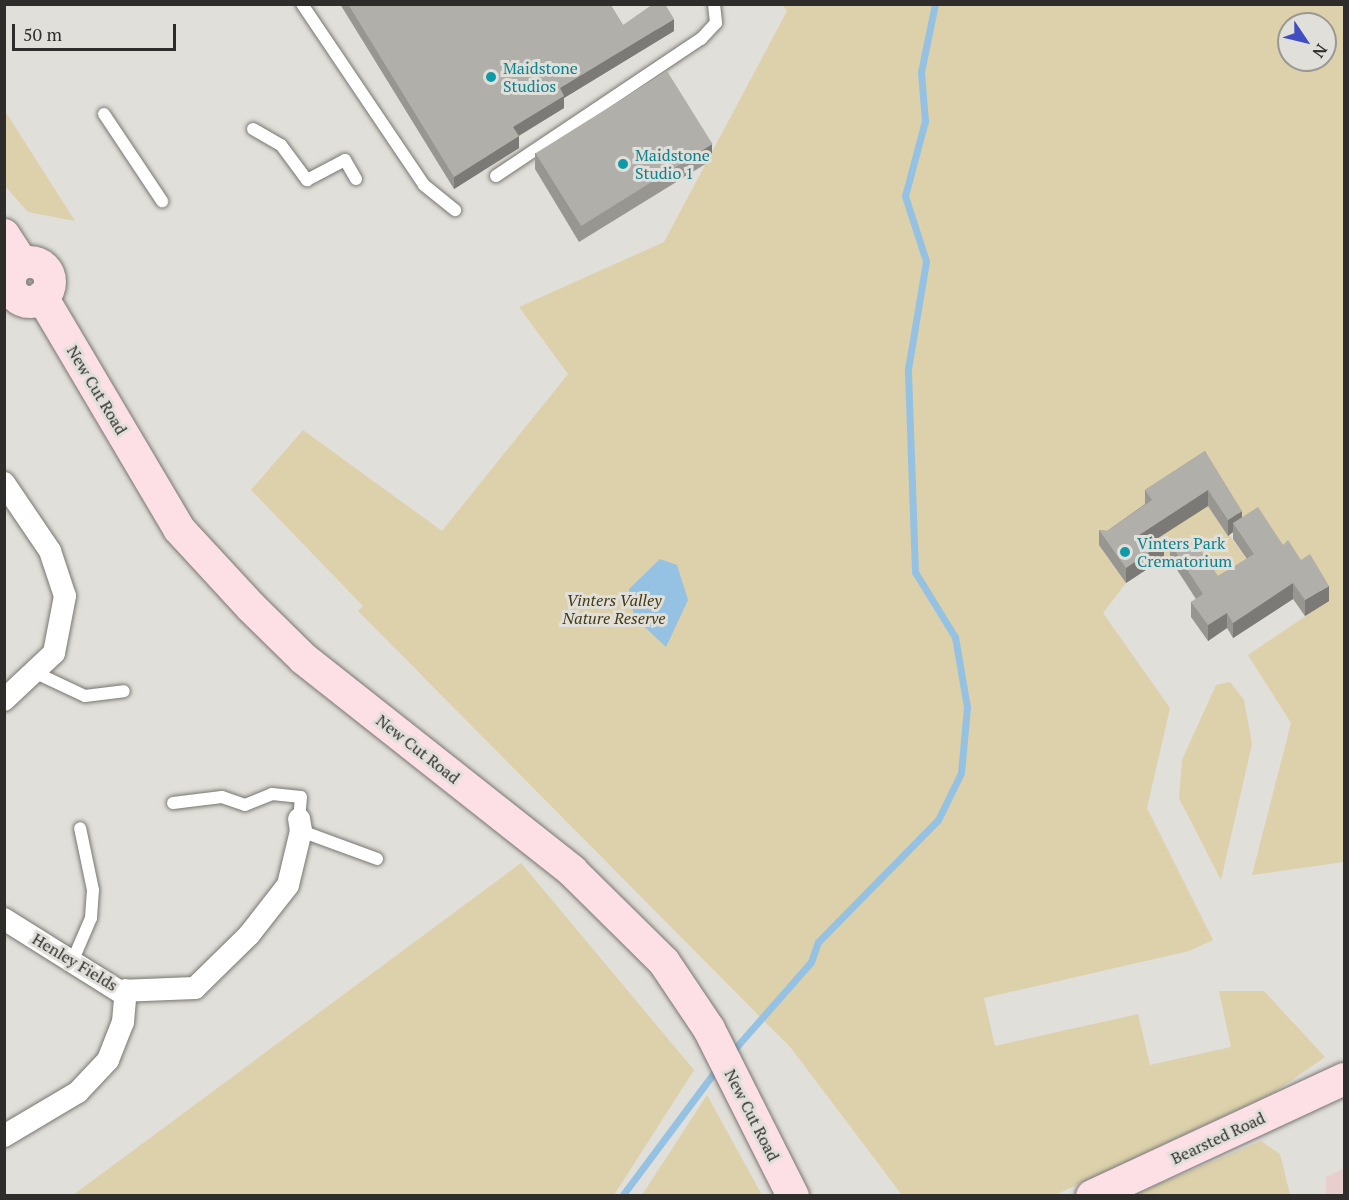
<!DOCTYPE html>
<html>
<head>
<meta charset="utf-8">
<style>
	body { margin:0 }
	#map { position:relative; width:1349px; height:1200px; overflow:hidden; background:#e1dfd9; font-family:"PT Serif",serif }
	div>[style] { position:absolute }
	.commercial>* { inset:0; background:#e9cece }
	.green>* { inset:0; background:#dcd1ab }
	.water>* { inset:0; background:#95c1e2 }
	.stream>* { height:7px; margin:-3.5px; padding:0 3.5px; transform-origin:3.5px; border-radius:3.5px; background:#95c1e2 }
	.roads { filter:drop-shadow(0 0 2px #787671) drop-shadow(0 0 2px #787671) }
	.lane>* { height:12px; margin:-6px; padding:0 6px; transform-origin:6px; border-radius:6px; background:#fff }
	.street>* { height:22px; margin:-11px; padding:0 11px; transform-origin:11px; border-radius:11px; background:#fff }
	.secondary>* { height:32px; margin:-16px; padding:0 16px; transform-origin:16px; border-radius:16px; background:#fce0e6 }
	.secondary>.ring { margin:-16px; padding:0; box-sizing:content-box; background:none; border:32px solid #fce0e6; border-radius:50% }
	.wall>* { inset:0; background:#989691 }
	.shaded-wall>* { inset:0; background:#7c7a76; transform-origin:0 0 }
	.building>* { inset:0; background:#b1afa9; transform-origin:0 0 }
	.dots>* { width:16px; height:16px; translate:-50% -50%; box-sizing:border-box; border:3px solid #e1dfd9; border-radius:50% }
	span { translate:-50% -50%; white-space:nowrap; text-align:center; line-height:1.15; -webkit-text-stroke:6px #e1dfd9; paint-order:stroke }
	.culture-label { font-size:16px; color:#0d838f }
	.left { translate:0 -50%; text-align:left }
	.street-label { font-size:16px; color:#2e2d2b }
	.park-label { font-size:16px; color:#443a12; font-style:italic }
	.frame { position:absolute; inset:0; border:6px solid #2e2d2b; pointer-events:none }
	.north { position:absolute; left:1277px; top:12px; width:60px; height:60px; box-sizing:border-box; background:#e1dfd9; border:2px solid #999893; border-radius:50%; rotate:125deg; font-size:16px; font-weight:700; line-height:24px; text-align:center; color:#2e2d2b }
	.north::after { content:''; display:block; margin:auto; width:21px; height:27px; background:#404ec2; clip-path:polygon(50% 0,100% 100%,50% 72%,0 100%) }
	.scale { position:absolute; left:12px; top:24px; width:164px; height:27px; box-sizing:border-box; border:3px solid #2e2d2b; border-top:0; padding-left:8px; font-size:18px; line-height:21px; white-space:nowrap; color:#2e2d2b; -webkit-text-stroke:4px #e1dfd9; paint-order:stroke }
</style>
</head>
<body>
<div id="map">
	<div class="commercial">
		<i style="clip-path:polygon(1344px 1168px,1344px 1195px,1326px 1195px,1326px 1177px)"></i>
	</div>
	<div class="green">
		<i style="clip-path:polygon(evenodd,783px 5px,1344px 5px,1344px 862px,1252px 875px,1291px 723px,1248px 655px,1328px 601px,1199px 493px,1254px 569px,1218px 592px,1200px 564px,1103px 550px,1126px 583px,1103px 613px,1170px 708px,1147px 808px,1213px 940px,1189px 951px,984px 998px,995px 1046px,1138px 1014px,1150px 1065px,1231px 1047px,1219px 991px,1264px 991px,1325px 1057px,1273px 1093px,1055px 1195px,902px 1195px,791px 1048px,358px 611px,363px 606px,251px 490px,303px 430px,442px 531px,568px 374px,519px 307px,664px 242px,787px 11px,783px 5px,1289px 24px,1325px 24px,1325px 60px,1289px 60px,1289px 24px)"></i>
		<i style="clip-path:polygon(4px 111px,5px 111px,75px 221px,28px 212px,5px 186px)"></i>
		<i style="clip-path:polygon(1230px 682px,1244px 700px,1252px 744px,1221px 880px,1179px 798px,1182px 760px,1216px 685px)"></i>
		<i style="clip-path:polygon(521px 863px,694px 1070px,614px 1195px,73px 1195px)"></i>
		<i style="clip-path:polygon(707px 1095px,762px 1195px,642px 1195px)"></i>
		<i style="clip-path:polygon(1261px 1141px,1280px 1154px,1290px 1195px,1134px 1195px)"></i>
	</div>
	<div class="water">
		<i style="clip-path:polygon(660px 559px,677px 565px,688px 600px,666px 647px,634px 617px,629px 589px)"></i>
	</div>
	<div class="stream">
		<i style="left:731px;top:1053px;width:121px;rotate:-48.7deg"></i>
		<i style="left:811px;top:962px;width:21px;rotate:-71deg"></i>
		<i style="left:818px;top:942px;width:171px;rotate:-45.5deg"></i>
		<i style="left:938px;top:820px;width:52px;rotate:-63.9deg"></i>
		<i style="left:961px;top:773px;width:66px;rotate:-84.8deg"></i>
		<i style="left:967px;top:707px;width:71px;rotate:-99.7deg"></i>
		<i style="left:955px;top:637px;width:76px;rotate:-121.6deg"></i>
		<i style="left:915px;top:572px;width:203px;rotate:-92deg"></i>
		<i style="left:908px;top:369px;width:109px;rotate:-80.5deg"></i>
		<i style="left:926px;top:261px;width:68px;rotate:-107.9deg"></i>
		<i style="left:905px;top:196px;width:78px;rotate:-75.1deg"></i>
		<i style="left:925px;top:121px;width:49px;rotate:-94.7deg"></i>
		<i style="left:921px;top:72px;width:69px;rotate:-78.4deg"></i>
		<i style="left:622px;top:1196px;width:162px;rotate:-53.3deg"></i>
	</div>
	<div class="roads">
		<div class="lane">
			<i style="left:302px;top:4px;width:218px;rotate:56deg"></i>
			<i style="left:424px;top:185px;width:40px;rotate:39deg"></i>
			<i style="left:104px;top:114px;width:105px;rotate:56.3deg"></i>
			<i style="left:253px;top:129px;width:32px;rotate:30deg"></i>
			<i style="left:281px;top:145px;width:44px;rotate:53.4deg"></i>
			<i style="left:307px;top:180px;width:43px;rotate:-27.8deg"></i>
			<i style="left:345px;top:160px;width:22px;rotate:60deg"></i>
			<i style="left:496px;top:176px;width:247px;rotate:-33.8deg"></i>
			<i style="left:701px;top:39px;width:22px;rotate:-47deg"></i>
			<i style="left:716px;top:23px;width:19px;rotate:-96deg"></i>
			<i style="left:34px;top:672px;width:56px;rotate:25.2deg"></i>
			<i style="left:85px;top:696px;width:39px;rotate:-7deg"></i>
			<i style="left:173px;top:803px;width:49px;rotate:-7deg"></i>
			<i style="left:222px;top:797px;width:24px;rotate:19deg"></i>
			<i style="left:245px;top:805px;width:29px;rotate:-22deg"></i>
			<i style="left:272px;top:794px;width:29px;rotate:6deg"></i>
			<i style="left:301px;top:797px;width:22px;rotate:95deg"></i>
			<i style="left:301px;top:831px;width:81px;rotate:20.2deg"></i>
			<i style="left:72px;top:962px;width:48px;rotate:-66.6deg"></i>
			<i style="left:91px;top:918px;width:28px;rotate:-86deg"></i>
			<i style="left:93px;top:890px;width:63px;rotate:-101.8deg"></i>
		</div>
		<div class="street">
			<i style="left:4px;top:294px;width:9px;rotate:-27deg"></i>
			<i style="left:4px;top:483px;width:82px;rotate:55.9deg"></i>
			<i style="left:50px;top:551px;width:47px;rotate:71.6deg"></i>
			<i style="left:65px;top:596px;width:58px;rotate:100.9deg"></i>
			<i style="left:54px;top:653px;width:69px;rotate:136.8deg"></i>
			<i style="left:4px;top:919px;width:136px;rotate:32.1deg"></i>
			<i style="left:119px;top:991px;width:76px;rotate:-2.3deg"></i>
			<i style="left:195px;top:988px;width:76px;rotate:-44.5deg"></i>
			<i style="left:249px;top:935px;width:63px;rotate:-52deg"></i>
			<i style="left:288px;top:885px;width:56px;rotate:-76.5deg"></i>
			<i style="left:301px;top:831px;width:12px;rotate:-99deg"></i>
			<i style="left:4px;top:1136px;width:86px;rotate:-30.7deg"></i>
			<i style="left:78px;top:1092px;width:44px;rotate:-46.8deg"></i>
			<i style="left:108px;top:1060px;width:41px;rotate:-68.5deg"></i>
			<i style="left:123px;top:1022px;width:32px;rotate:-85deg"></i>
		</div>
		<div class="secondary">
			<i style="left:4px;top:235px;width:33px;rotate:57deg"></i>
			<i class="ring" style="left:10px;top:262px;width:8px;height:8px"></i>
			<i style="left:42px;top:297px;width:269px;rotate:59.4deg"></i>
			<i style="left:179px;top:529px;width:106px;rotate:47.3deg"></i>
			<i style="left:251px;top:607px;width:74px;rotate:44.5deg"></i>
			<i style="left:304px;top:659px;width:342px;rotate:38.3deg"></i>
			<i style="left:572px;top:871px;width:129px;rotate:44.7deg"></i>
			<i style="left:664px;top:962px;width:81px;rotate:56.1deg"></i>
			<i style="left:709px;top:1029px;width:187px;rotate:63.3deg"></i>
			<i style="left:1092px;top:1196px;width:278px;rotate:-24.9deg"></i>
		</div>
	</div>
	<div class="wall">
		<i style="clip-path:polygon(340px 4px,610px 4px,623px 25px,674px 31px,564px 98px,564px 108px,519px 136px,519px 148px,454px 189px)"></i>
		<i style="clip-path:polygon(535px 153px,712px 160px,579px 242px,535px 169px)"></i>
		<i style="clip-path:polygon(1205px 451px,1242px 518px,1283px 545px,1329px 601px,1305px 616px,1293px 599px,1233px 638px,1227px 628px,1208px 641px,1191px 617px,1191px 602px,1196px 599px,1170px 559px,1170px 543px,1218px 576px,1247px 559px,1233px 539px,1233px 532px,1228px 536px,1208px 506px,1155px 540px,1164px 558px,1126px 583px,1099px 545px,1099px 530px,1107px 531px,1145px 504px,1145px 490px)"></i>
	</div>
	<div class="shaded-wall">
		<i style="clip-path:polygon(674px 19px,674px 31px,564px 98px,564px 108px,513px 139px,513px 127px,560px 88px)"></i>
		<i style="clip-path:polygon(519px 136px,519px 148px,454px 189px,454px 177px)"></i>
		<i style="left:712px;top:144px;width:16px;height:156px;rotate:90deg"></i>
		<i style="clip-path:polygon(1208px 490px,1208px 506px,1136px 552px,1136px 537px)"></i>
		<i style="clip-path:polygon(1242px 511px,1242px 527px,1233px 523px,1233px 532px,1228px 536px,1228px 520px)"></i>
		<i style="clip-path:polygon(1164px 542px,1164px 558px,1126px 583px,1126px 568px)"></i>
		<i style="clip-path:polygon(1293px 583px,1293px 599px,1233px 638px,1233px 623px)"></i>
		<i style="clip-path:polygon(1329px 586px,1329px 601px,1305px 616px,1305px 600px)"></i>
		<i style="clip-path:polygon(1227px 613px,1227px 628px,1208px 641px,1208px 625px)"></i>
	</div>
	<div class="building">
		<i style="clip-path:polygon(348px 4px,610px 4px,623px 25px,653px 4px,665px 4px,674px 19px,560px 88px,564px 96px,513px 127px,519px 136px,454px 177px)"></i>
		<i style="left:667px;top:71px;width:86px;height:155px;rotate:58deg"></i>
		<i style="clip-path:polygon(1205px 451px,1242px 511px,1228px 520px,1208px 490px,1136px 537px,1164px 542px,1126px 568px,1099px 530px,1107px 531px,1152px 500px,1145px 490px)"></i>
		<i style="clip-path:polygon(1258px 507px,1283px 545px,1288px 540px,1301px 560px,1310px 554px,1329px 586px,1305px 600px,1293px 583px,1233px 623px,1227px 613px,1208px 625px,1191px 602px,1203px 594px,1170px 543px,1200px 549px,1218px 576px,1254px 554px,1233px 523px)"></i>
	</div>
	<div class="dots">
		<i style="left:491px;top:77px;background:#0f9aa8"></i>
		<i style="left:623px;top:164px;background:#0f9aa8"></i>
		<i style="left:1125px;top:552px;background:#0f9aa8"></i>
	</div>
	<div class="culture-label">
		<span class="left" style="left:503px;top:77px">Maidstone<br>Studios</span>
		<span class="left" style="left:635px;top:164px">Maidstone<br>Studio 1</span>
		<span class="left" style="left:1137px;top:552px">Vinters Park<br>Crematorium</span>
	</div>
	<div class="street-label">
		<span style="left:97px;top:390px;rotate:59deg">New Cut Road</span>
		<span style="left:418px;top:749px;rotate:38deg">New Cut Road</span>
		<span style="left:75px;top:962px;rotate:31deg">Henley Fields</span>
		<span style="left:752px;top:1115px;rotate:63deg">New Cut Road</span>
		<span style="left:1218px;top:1138px;rotate:-25deg">Bearsted Road</span>
	</div>
	<div class="park-label">
		<span style="left:614px;top:609px">Vinters Valley<br>Nature Reserve</span>
	</div>
	<div class="frame"></div>
	<div class="north">N</div>
	<div class="scale">50 m</div>
</div>
</body>
</html>
